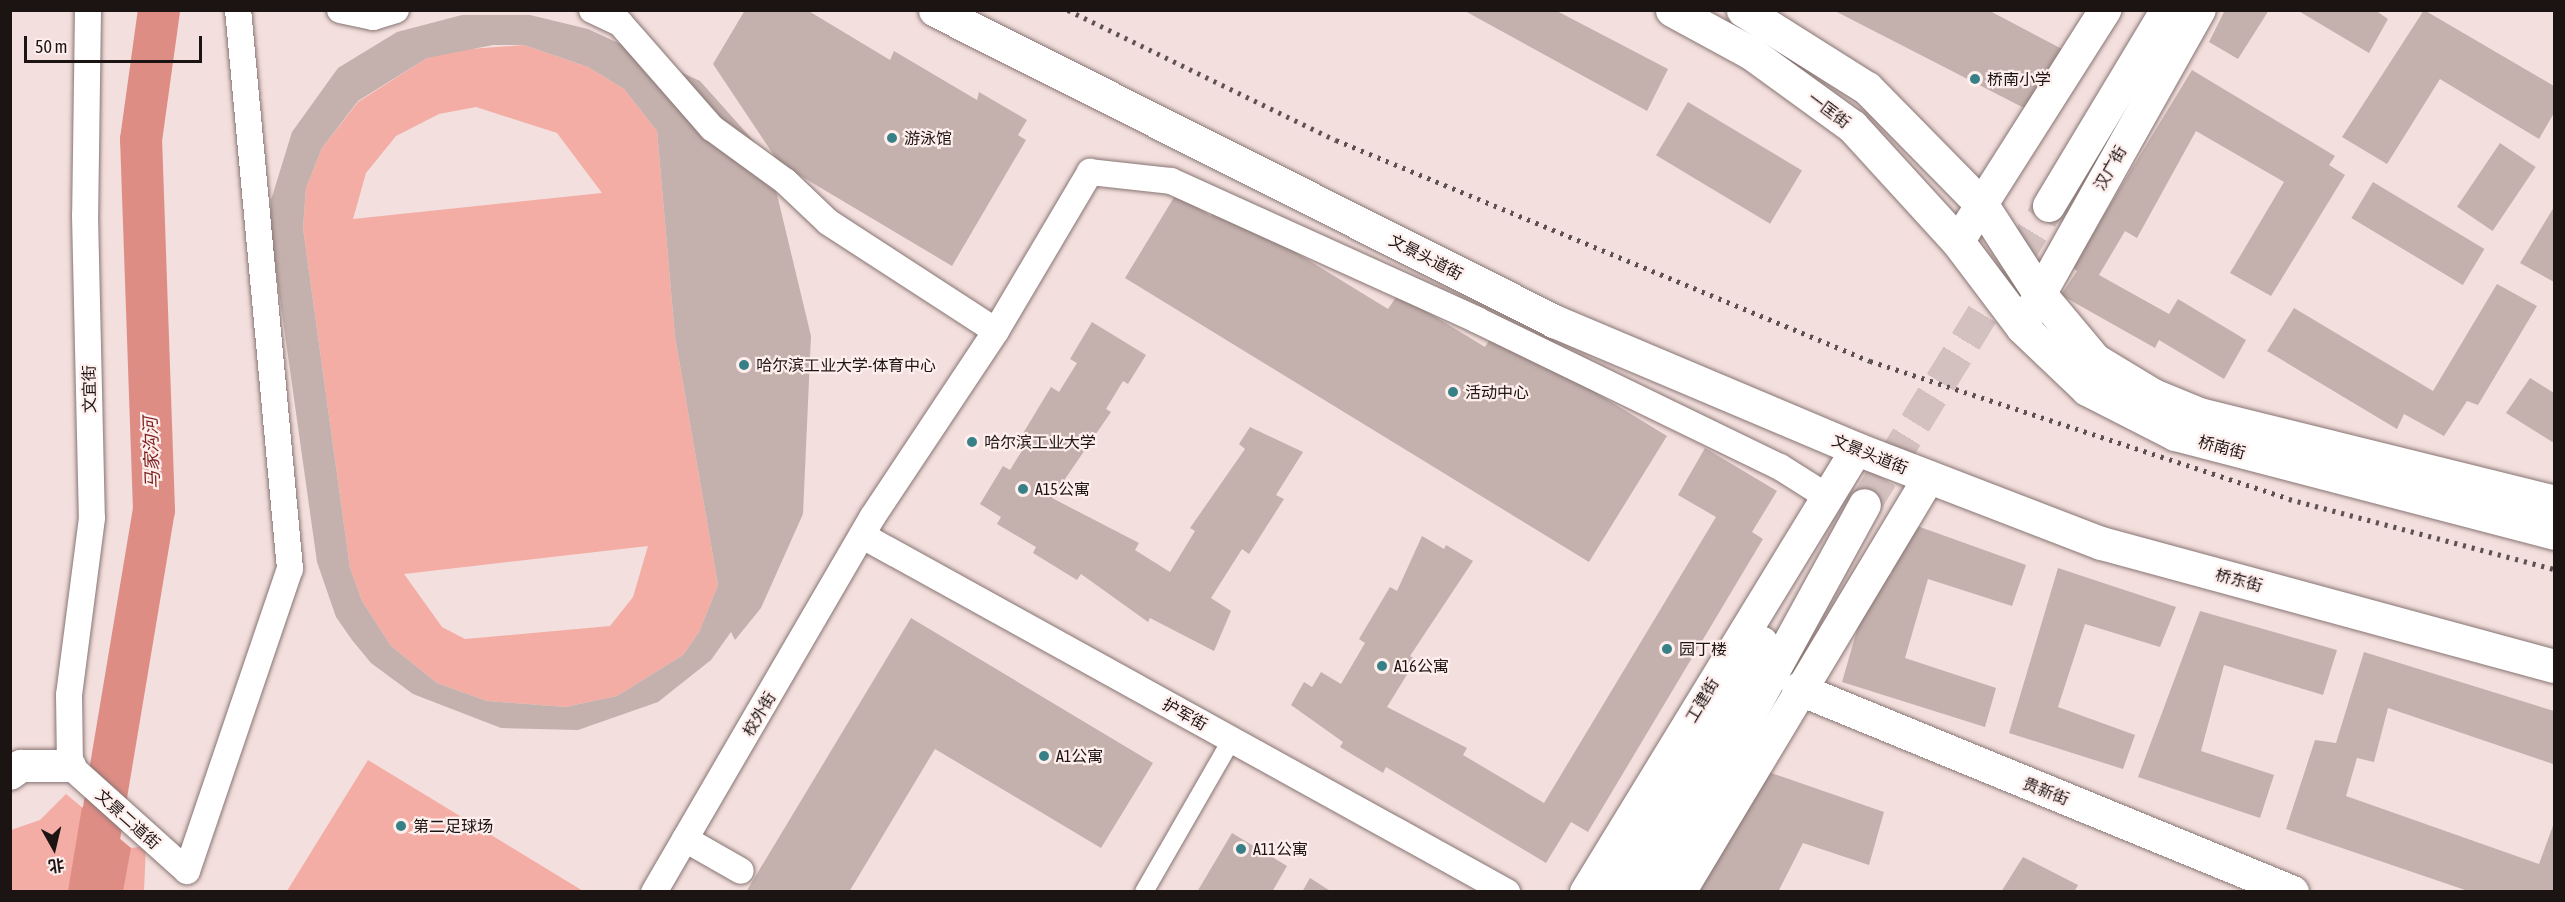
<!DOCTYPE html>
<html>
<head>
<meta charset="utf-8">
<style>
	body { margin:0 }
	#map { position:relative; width:2565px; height:902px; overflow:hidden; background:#f3dfdd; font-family:"Asap Condensed","Noto Sans SC",sans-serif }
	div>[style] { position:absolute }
	.green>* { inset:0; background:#f3ada5 }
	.water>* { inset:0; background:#de8d85 }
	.river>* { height:42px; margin:-21px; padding:0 21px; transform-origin:21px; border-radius:21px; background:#de8d85 }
	.building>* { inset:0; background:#c4b1ae; transform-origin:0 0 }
	.tertiary-tunnel>* { height:32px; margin-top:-16px; transform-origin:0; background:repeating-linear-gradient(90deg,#d3c1bf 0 32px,transparent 0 48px) }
	.roads { filter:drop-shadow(0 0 2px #877573) drop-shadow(0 0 2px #877573) }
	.pedestrian>* { height:18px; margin:-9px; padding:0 9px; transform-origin:9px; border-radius:9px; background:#fff }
	.minor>* { height:26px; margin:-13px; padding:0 13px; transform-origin:13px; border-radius:13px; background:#fff }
	.tertiary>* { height:32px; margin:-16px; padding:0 16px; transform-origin:16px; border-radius:16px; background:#fff }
	.secondary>* { height:33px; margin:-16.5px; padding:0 16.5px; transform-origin:16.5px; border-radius:16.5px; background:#fff }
	.rail>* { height:4.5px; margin-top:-2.25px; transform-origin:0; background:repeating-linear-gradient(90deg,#5c5150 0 3px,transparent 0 9px) }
	.dots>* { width:16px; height:16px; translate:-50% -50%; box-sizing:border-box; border:3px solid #feeeec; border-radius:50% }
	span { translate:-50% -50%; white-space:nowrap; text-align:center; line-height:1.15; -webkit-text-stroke:4.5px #feeeec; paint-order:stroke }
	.poi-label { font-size:16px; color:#1b1413 }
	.left { translate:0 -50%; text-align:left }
	.street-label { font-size:16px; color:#1b1413 }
	.water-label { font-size:18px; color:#7d1e1d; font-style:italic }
	.frame { position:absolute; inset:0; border:12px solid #1b1413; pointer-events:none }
	.north { position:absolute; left:24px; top:818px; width:60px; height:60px; -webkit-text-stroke:4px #feeeec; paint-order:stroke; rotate:172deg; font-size:16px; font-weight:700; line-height:24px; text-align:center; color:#1b1413 }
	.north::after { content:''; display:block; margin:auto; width:21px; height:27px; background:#1b1413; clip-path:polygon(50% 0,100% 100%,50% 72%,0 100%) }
	.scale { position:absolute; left:24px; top:36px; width:178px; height:27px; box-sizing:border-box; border:3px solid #1b1413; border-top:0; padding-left:8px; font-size:18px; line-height:21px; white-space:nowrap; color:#1b1413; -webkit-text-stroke:4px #feeeec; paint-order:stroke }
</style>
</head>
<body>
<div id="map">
	<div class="green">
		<i style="clip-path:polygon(evenodd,524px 45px,588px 67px,624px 89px,657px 131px,675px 337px,718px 585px,699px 632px,683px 655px,617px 696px,565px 707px,487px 701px,437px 683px,391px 646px,362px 601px,350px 568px,303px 228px,306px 188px,322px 148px,358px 102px,427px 58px,456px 50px,524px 45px,476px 107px,557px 133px,602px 193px,353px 219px,366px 173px,396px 136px,439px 114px,476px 107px,524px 45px,648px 546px,633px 597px,610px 626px,465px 639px,442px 627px,404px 574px,648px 546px)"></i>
		<i style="clip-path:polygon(368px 760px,583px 891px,287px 891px)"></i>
		<i style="clip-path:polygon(66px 794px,131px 848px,146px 846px,144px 891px,11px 892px,11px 830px,40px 820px)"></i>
	</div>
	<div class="water">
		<i style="clip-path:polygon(82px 807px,131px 848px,123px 891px,68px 891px)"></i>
	</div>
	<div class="river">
		<i style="left:90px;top:892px;width:387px;rotate:-80.5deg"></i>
		<i style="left:154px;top:510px;width:370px;rotate:-92deg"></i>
		<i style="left:141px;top:140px;width:131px;rotate:-82.1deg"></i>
	</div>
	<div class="building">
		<i style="clip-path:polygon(745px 10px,807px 10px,890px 60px,894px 51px,977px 100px,979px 92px,1027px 120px,1018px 135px,1026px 140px,952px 266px,779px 163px,713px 64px)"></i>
		<i style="clip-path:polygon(1463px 10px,1555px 10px,1668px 69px,1647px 111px)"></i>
		<i style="clip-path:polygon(1833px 10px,1988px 10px,2062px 49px,2026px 109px)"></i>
		<i style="clip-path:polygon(2225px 10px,2269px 10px,2238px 59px,2209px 42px)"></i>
		<i style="clip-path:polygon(2297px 10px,2375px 10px,2388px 19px,2369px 53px)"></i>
		<i style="clip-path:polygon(2424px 10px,2554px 86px,2554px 113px,2539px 139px,2440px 79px,2387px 164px,2342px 137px)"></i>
		<i style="clip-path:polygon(evenodd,462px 15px,530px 15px,588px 29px,700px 81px,768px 157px,811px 336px,803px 514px,761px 608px,735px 640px,731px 632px,711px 660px,658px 702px,578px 730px,501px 728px,413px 694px,371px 663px,352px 640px,336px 617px,317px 562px,270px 228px,271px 200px,292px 132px,338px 68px,397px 32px,462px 15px,493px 45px,524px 45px,588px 67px,624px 89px,657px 131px,675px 337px,718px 585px,699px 632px,683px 655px,617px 696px,565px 707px,487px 701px,437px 683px,391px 646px,362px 601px,350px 568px,303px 228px,306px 188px,322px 148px,358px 101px,427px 58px,493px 45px)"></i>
		<i style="clip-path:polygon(2192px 70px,2335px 156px,2329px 165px,2345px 175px,2271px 296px,2230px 273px,2284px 182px,2196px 131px,2137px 238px,2125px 231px,2099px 275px,2169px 314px,2178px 299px,2246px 340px,2224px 379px,2159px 340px,2155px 348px,2061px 295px,2077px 271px,2072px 267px)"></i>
		<i style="left:1688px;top:102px;width:133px;height:62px;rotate:31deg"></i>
		<i style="left:2500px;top:143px;width:43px;height:77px;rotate:34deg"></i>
		<i style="left:2373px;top:182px;width:130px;height:42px;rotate:31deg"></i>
		<i style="clip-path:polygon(1176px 194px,1211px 216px,1217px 204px,1388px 309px,1398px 294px,1485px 347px,1495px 331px,1667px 436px,1589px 562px,1125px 278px)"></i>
		<i style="clip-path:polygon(2554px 207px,2554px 282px,2520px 263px)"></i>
		<i style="clip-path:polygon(2497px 284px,2537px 306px,2478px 405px,2467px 401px,2444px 436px,2404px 414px,2397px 429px,2267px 351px,2294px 308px,2433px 391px)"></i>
		<i style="clip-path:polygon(1092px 322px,1146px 355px,1128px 384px,1123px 381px,1106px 409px,1111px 412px,1052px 498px,1139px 543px,1135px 550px,1170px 572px,1195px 531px,1190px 528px,1245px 449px,1239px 444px,1250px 427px,1303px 452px,1276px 495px,1284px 499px,1249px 554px,1242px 549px,1211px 598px,1231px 611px,1214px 651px,1150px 618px,1148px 622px,1081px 574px,1077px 580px,1033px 553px,1036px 547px,997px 524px,1001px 517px,980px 504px,1003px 466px,1010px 470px,1026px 444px,1019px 440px,1051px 387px,1059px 392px,1077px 363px,1070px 359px)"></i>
		<i style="clip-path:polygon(2530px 378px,2554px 393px,2554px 443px,2506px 413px)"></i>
		<i style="clip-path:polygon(1705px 448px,1777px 491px,1752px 532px,1763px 539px,1588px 832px,1571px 822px,1546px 863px,1386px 767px,1383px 773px,1340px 747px,1343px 742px,1291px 705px,1304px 682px,1312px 687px,1321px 672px,1341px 684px,1365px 643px,1359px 639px,1390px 587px,1397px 591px,1422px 536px,1444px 549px,1446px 545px,1473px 561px,1410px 656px,1416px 660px,1387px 707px,1467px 748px,1463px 755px,1544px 803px,1716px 517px,1678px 495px)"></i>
		<i style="clip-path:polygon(1906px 522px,2026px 565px,2012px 606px,1928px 579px,1905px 658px,1996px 688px,1985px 727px,1842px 682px,1874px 571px,1891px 575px)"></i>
		<i style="clip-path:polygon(2058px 568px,2176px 607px,2160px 647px,2085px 624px,2058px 707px,2135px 735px,2123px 769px,2009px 733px)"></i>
		<i style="clip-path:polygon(2200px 611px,2337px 650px,2323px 695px,2224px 665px,2201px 751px,2274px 775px,2260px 818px,2138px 777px)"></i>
		<i style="clip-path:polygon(911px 618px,1153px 763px,1101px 848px,935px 749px,849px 892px,746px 892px)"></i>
		<i style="clip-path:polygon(2364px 652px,2554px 711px,2553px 764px,2388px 708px,2374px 762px,2357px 758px,2346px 796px,2539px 864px,2554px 823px,2554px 892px,2471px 892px,2286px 829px,2315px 740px,2336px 743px)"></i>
		<i style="clip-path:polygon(1760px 769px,1884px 812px,1869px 865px,1803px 843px,1778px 892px,1689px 892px)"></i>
		<i style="clip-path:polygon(1232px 833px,1287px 866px,1272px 892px,1197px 892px)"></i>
		<i style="clip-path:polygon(2023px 857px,2078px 885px,2074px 892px,2001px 892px)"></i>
		<i style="clip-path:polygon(1310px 878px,1332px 892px,1302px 892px)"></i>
	</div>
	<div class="tertiary-tunnel">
		<i style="left:1865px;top:505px;width:351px;rotate:-58.4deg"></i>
	</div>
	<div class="roads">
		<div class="pedestrian">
			<i style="left:1144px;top:892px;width:177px;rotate:-60.1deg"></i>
		</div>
		<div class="minor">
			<i style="left:88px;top:10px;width:205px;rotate:90.8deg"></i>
			<i style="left:85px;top:215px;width:303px;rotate:88.7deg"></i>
			<i style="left:92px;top:518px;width:178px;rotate:97.4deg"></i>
			<i style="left:69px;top:695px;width:71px;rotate:89.2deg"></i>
			<i style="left:70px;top:766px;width:157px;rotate:41.9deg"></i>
			<i style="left:187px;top:871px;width:319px;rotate:-71.2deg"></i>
			<i style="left:290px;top:569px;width:561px;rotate:-95.31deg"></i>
			<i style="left:340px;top:10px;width:34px;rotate:12deg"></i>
			<i style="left:373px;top:17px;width:24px;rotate:-17deg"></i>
			<i style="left:592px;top:10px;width:31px;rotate:25deg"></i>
			<i style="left:620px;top:23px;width:140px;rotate:48.8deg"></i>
			<i style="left:712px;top:128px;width:90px;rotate:36deg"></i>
			<i style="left:785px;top:181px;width:59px;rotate:43.6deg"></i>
			<i style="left:828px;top:222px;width:200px;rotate:33deg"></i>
			<i style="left:996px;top:331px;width:222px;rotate:123.6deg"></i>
			<i style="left:873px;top:516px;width:435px;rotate:120.2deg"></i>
			<i style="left:996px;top:331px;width:185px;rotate:-59.4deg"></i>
			<i style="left:1090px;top:172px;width:81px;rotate:6.3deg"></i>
			<i style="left:1171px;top:181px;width:336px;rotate:24.4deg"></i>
			<i style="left:1477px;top:320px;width:337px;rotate:25.9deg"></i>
			<i style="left:1780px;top:467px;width:54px;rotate:32.2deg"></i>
			<i style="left:863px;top:536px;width:736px;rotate:28.93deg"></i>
			<i style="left:685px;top:839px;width:64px;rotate:29.7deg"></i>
		</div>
		<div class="tertiary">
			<i style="left:2049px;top:206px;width:229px;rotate:-59deg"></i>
			<i style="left:1958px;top:242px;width:275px;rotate:-57.6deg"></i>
			<i style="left:2028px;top:316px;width:351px;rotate:-60.7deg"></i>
			<i style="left:1798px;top:689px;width:535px;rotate:22.3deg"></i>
			<i style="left:10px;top:774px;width:14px;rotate:-36deg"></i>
			<i style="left:21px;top:766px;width:49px"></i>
			<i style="left:1586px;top:892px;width:519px;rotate:-58.54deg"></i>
			<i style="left:1618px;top:892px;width:288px;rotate:-60deg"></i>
			<i style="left:1653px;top:892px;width:441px;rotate:-61.3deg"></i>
			<i style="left:1680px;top:892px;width:484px;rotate:-59deg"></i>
		</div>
		<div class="secondary">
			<i style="left:935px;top:10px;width:693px;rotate:26.68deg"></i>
			<i style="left:1554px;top:321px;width:329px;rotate:22.9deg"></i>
			<i style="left:1857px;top:449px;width:261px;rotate:21.1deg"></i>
			<i style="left:2101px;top:543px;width:469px;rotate:15.2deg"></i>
			<i style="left:1672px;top:10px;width:90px;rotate:28.6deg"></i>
			<i style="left:1751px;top:53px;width:125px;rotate:35.9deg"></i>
			<i style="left:1852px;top:126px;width:157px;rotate:47.6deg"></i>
			<i style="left:1958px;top:242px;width:106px;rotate:53deg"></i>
			<i style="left:2022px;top:327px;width:90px;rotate:43.6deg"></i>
			<i style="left:2087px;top:389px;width:99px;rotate:27.1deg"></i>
			<i style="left:2175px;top:434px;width:392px;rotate:14.6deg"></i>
			<i style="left:1743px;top:10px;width:146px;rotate:32.2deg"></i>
			<i style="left:1867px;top:88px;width:164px;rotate:45.5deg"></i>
			<i style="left:1982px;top:205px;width:105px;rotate:57.1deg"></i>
			<i style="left:2039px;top:293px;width:87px;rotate:50.1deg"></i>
			<i style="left:2095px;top:360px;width:68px;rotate:31.1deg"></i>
			<i style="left:2153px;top:395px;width:50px;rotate:22.4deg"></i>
			<i style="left:2199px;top:414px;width:366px;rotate:13.9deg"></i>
		</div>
	</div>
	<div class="rail">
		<i style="left:1068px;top:10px;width:298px;rotate:25.9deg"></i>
		<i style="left:1336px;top:140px;width:578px;rotate:22.48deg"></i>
		<i style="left:1870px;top:361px;width:441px;rotate:18.2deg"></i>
		<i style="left:2289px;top:499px;width:274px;rotate:14.8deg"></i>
	</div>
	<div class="dots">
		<i style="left:1975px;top:79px;background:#388088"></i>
		<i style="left:892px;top:138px;background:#388088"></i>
		<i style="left:744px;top:365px;background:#388088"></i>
		<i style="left:1453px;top:392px;background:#388088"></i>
		<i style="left:972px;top:442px;background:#388088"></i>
		<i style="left:1023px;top:489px;background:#388088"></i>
		<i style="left:1667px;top:649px;background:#388088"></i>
		<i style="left:1382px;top:666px;background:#388088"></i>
		<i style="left:1044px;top:756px;background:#388088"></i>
		<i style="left:401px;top:826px;background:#388088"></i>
		<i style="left:1241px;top:849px;background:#388088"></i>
	</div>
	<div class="poi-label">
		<span class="left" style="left:1987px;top:79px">桥南小学</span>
		<span class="left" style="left:904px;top:138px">游泳馆</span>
		<span class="left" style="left:756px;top:365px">哈尔滨工业大学-体育中心</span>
		<span class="left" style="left:1465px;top:392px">活动中心</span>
		<span class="left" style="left:984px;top:442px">哈尔滨工业大学</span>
		<span class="left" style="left:1035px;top:489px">A15公寓</span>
		<span class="left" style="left:1679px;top:649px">园丁楼</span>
		<span class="left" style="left:1394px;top:666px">A16公寓</span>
		<span class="left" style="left:1056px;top:756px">A1公寓</span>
		<span class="left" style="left:413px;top:826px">第二足球场</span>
		<span class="left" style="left:1253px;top:849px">A11公寓</span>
	</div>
	<div class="street-label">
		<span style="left:1829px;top:110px;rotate:37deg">一匡街</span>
		<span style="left:2110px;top:168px;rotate:-60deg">汉广街</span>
		<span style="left:1426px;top:257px;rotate:27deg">文景头道街</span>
		<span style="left:89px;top:389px;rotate:-91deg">文宜街</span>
		<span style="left:2222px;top:447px;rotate:15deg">桥南街</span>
		<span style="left:1870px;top:454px;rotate:22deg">文景头道街</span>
		<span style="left:2239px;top:580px;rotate:15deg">桥东街</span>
		<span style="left:1702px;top:700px;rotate:-59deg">工建街</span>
		<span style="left:759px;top:714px;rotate:-59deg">校外街</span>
		<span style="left:1185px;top:714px;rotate:29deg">护军街</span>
		<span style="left:2046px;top:791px;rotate:22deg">贵新街</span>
		<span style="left:128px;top:819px;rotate:42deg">文景二道街</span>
	</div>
	<div class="water-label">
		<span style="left:152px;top:453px;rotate:-92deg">马家沟河</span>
	</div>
	<div class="frame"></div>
	<div class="north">北</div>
	<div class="scale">50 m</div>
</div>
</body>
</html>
